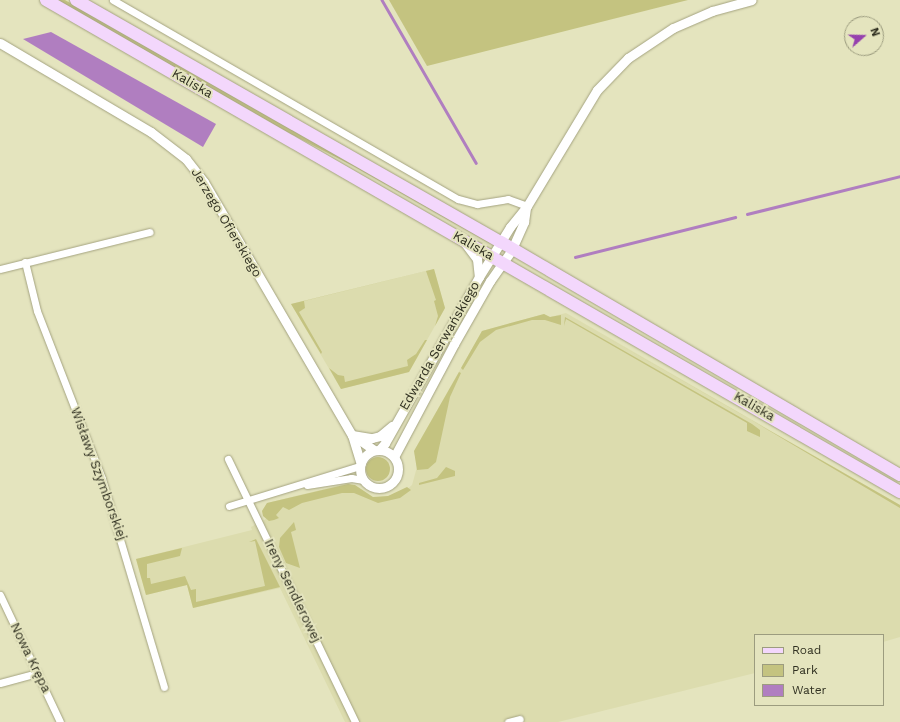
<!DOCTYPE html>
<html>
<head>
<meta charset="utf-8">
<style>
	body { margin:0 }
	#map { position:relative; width:900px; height:722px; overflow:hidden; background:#e4e4be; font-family:"Work Sans",sans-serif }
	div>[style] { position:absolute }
	.built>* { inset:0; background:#dcdcae }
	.green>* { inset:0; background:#c4c380 }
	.round { border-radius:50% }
	.water>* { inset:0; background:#b07ec0 }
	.stream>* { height:2.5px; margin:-1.25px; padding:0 1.25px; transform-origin:1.25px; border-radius:1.25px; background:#b07ec0 }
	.roads { filter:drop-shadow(0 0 1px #a4a380) drop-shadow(0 0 1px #a4a380) }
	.minor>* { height:7px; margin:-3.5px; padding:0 3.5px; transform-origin:3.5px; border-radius:3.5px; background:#fff }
	.tertiary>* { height:9px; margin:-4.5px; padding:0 4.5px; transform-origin:4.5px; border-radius:4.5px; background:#fff }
	.tertiary>.ring { margin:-4.5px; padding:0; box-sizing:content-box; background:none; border:9px solid #fff; border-radius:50% }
	.primary>* { height:12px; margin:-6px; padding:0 6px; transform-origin:6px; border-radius:6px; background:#f3d7fc }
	span { translate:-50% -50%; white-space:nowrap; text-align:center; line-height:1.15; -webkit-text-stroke:4px #e4e4be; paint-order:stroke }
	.street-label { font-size:13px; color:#303021 }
	.legend { position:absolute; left:754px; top:634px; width:130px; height:72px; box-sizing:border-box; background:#e4e4be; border:1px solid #9c9c7f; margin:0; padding:5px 7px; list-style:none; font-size:12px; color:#303021 }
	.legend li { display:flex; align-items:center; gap:8px; height:20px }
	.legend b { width:20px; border:1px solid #9c9c7f }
	.north { position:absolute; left:844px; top:16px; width:40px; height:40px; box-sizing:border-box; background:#e4e4be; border:1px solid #9c9c7f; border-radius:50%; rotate:70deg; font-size:11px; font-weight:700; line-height:16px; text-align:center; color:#303021 }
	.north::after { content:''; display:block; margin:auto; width:14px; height:18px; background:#9641ae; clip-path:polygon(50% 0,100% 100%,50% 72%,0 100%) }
</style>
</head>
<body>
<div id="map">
	<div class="built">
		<i style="clip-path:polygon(434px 269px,445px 308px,409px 372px,341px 389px,291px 304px)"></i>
		<i style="clip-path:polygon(566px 313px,900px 505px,900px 637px,883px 642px,883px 635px,755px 635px,755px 673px,558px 722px,345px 722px,280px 588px,193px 608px,187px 585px,146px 595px,136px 559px,252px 530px,251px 527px,266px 519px,262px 511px,267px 503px,349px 483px,357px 491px,374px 500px,403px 493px,412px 485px,417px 467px,414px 451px,482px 331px,544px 314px,550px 317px)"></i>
	</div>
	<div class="green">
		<i style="clip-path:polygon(57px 0,65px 0,490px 241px,489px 243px,355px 167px,289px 133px)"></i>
		<i style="clip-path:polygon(389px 0,688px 0,427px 66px)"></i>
		<i style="clip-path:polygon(434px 269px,445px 308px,435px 326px,438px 316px,434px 301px,436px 300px,426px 271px,304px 301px,305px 308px,299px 312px,322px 352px,321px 354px,291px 304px)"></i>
		<i style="clip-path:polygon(564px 313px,900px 505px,900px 508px,741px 414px)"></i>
		<i style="clip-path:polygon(544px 314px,550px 317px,561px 315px,561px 325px,545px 320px,532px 320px,496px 330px,480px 342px,463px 370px,461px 368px,482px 331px)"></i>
		<i style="clip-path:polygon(565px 317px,752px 424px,760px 430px,760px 437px,747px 431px,747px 423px,566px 319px,564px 326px)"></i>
		<i style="clip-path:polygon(425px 340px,427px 340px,409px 372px,341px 389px,329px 368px,338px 375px,344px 376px,345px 382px,408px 366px,407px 360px,416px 354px)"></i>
		<i style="clip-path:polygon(459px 372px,461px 373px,450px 397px,436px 462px,428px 469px,417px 470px,414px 451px)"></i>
		<i class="round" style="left:366px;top:457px;width:24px;height:24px"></i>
		<i style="clip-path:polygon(446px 467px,455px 471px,455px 476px,419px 485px,419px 483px,437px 478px)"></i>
		<i style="clip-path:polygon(348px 484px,355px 485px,373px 497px,388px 496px,407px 487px,411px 490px,400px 498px,378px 503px,354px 493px,342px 493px,302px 503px,289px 510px,283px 507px,276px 515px,279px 518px,274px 520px,269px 521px,263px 516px,262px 511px,267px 503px)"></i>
		<i style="clip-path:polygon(294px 522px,296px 530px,291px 532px,300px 568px,286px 563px,279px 547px,280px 538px)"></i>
		<i style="clip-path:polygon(256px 539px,280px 587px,193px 608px,187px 585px,146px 595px,136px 559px,182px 548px,180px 556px,147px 564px,147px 578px,150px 578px,151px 584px,185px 576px,191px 590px,196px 589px,196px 602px,265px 586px,255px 541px,249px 542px)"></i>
	</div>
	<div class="water">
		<i style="clip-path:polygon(51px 32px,216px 124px,203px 147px,23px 39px)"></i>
	</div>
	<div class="stream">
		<i style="left:382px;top:0;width:188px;rotate:60deg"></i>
		<i style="left:747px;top:214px;width:158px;rotate:-13.9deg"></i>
		<i style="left:575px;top:257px;width:165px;rotate:-14deg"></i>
	</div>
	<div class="roads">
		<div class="minor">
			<i style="left:113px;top:0;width:398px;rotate:30deg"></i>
			<i style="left:458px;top:199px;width:20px;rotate:15deg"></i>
			<i style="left:477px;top:204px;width:31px;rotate:-9deg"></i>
			<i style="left:508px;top:199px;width:20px;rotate:20deg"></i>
			<i style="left:25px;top:262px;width:50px;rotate:76.2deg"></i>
			<i style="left:37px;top:311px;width:180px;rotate:68.8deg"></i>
			<i style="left:102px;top:479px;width:217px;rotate:73.4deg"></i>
			<i style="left:0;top:269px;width:154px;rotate:-13.9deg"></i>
			<i style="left:228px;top:459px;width:292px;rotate:64.2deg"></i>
			<i style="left:307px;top:485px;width:45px;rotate:-9deg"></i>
			<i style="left:351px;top:478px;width:13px;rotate:9deg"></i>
			<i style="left:229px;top:506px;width:137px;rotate:-17deg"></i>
			<i style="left:0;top:595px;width:140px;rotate:64.7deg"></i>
			<i style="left:0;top:683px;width:39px;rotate:-15deg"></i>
			<i style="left:508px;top:722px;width:12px;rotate:-14deg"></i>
		</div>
		<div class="tertiary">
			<i style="left:0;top:43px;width:175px;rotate:30.5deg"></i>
			<i style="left:151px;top:132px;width:44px;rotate:37.6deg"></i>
			<i style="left:186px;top:159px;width:29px;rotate:52deg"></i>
			<i style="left:204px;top:182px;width:293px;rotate:59.7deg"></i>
			<i style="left:352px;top:435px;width:30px;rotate:73deg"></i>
			<i style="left:465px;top:243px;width:20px;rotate:53deg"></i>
			<i style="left:477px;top:259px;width:18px;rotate:84deg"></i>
			<i style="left:352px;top:435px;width:20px;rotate:9deg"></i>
			<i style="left:372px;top:438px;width:8px;rotate:-14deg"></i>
			<i style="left:380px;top:436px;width:16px;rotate:-40deg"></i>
			<i style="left:354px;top:436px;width:24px;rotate:35deg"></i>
			<i style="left:379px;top:450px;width:9px;rotate:-49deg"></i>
			<i style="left:385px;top:443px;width:191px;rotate:-60.5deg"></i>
			<i style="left:479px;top:277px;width:59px;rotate:-58.2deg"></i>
			<i style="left:510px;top:227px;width:27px;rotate:-51deg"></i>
			<i style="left:527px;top:206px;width:135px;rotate:-58.9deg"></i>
			<i style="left:597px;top:90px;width:45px;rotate:-45.9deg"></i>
			<i style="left:628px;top:58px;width:54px;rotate:-33.7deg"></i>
			<i style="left:673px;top:28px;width:43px;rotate:-23.6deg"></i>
			<i style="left:712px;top:11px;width:41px;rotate:-15.4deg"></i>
			<i class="ring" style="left:360px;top:450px;width:29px;height:29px"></i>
			<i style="left:394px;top:457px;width:128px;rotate:-62deg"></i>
			<i style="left:454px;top:344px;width:73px;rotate:-60.3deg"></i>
			<i style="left:490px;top:281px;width:39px;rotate:-55deg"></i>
			<i style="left:512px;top:249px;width:30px;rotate:-66deg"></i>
			<i style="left:524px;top:222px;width:15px;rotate:-82deg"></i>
		</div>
		<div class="primary">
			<i style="left:46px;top:0;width:986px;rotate:29.95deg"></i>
			<i style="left:76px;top:0;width:489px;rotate:29.7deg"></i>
			<i style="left:501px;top:242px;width:462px;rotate:30.3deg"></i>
		</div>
	</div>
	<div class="street-label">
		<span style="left:192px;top:84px;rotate:30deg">Kaliska</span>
		<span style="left:226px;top:223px;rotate:59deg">Jerzego Ofierskiego</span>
		<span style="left:473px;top:246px;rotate:30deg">Kaliska</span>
		<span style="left:440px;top:346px;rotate:-60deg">Edwarda Serwańskiego</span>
		<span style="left:754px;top:407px;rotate:30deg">Kaliska</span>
		<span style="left:98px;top:474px;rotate:70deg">Wisławy Szymborskiej</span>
		<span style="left:292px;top:591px;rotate:64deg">Ireny Sendlerowej</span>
		<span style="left:30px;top:658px;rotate:64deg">Nowa Krępa</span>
	</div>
	<ul class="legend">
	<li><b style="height:5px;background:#f3d7fc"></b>Road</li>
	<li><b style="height:11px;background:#c4c380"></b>Park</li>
	<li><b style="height:11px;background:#b07ec0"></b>Water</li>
	</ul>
	<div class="north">N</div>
</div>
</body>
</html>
